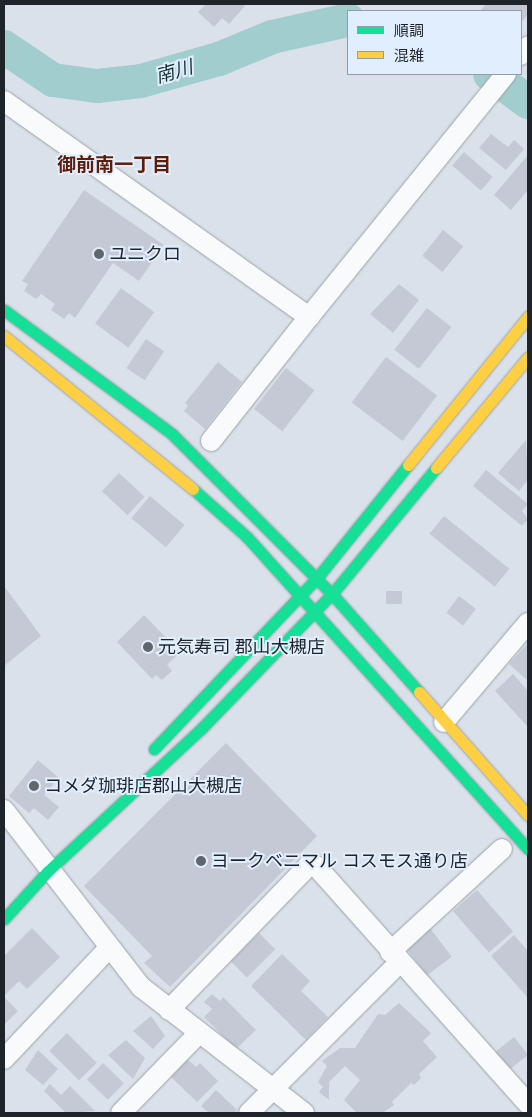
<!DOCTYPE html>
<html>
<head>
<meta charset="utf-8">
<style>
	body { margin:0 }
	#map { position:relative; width:532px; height:1117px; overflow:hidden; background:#dae1ea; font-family:Montserrat,"Noto Sans JP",sans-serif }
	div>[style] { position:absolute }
	.river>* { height:34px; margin:-17px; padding:0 17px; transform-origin:17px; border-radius:17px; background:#a2cdcf }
	.building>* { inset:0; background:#c5c9d5; transform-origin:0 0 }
	.roads { filter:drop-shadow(0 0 1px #9da2a9) drop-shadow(0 0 1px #9da2a9) }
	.street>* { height:20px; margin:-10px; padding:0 10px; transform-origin:10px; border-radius:10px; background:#f9fafc }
	.fast>* { height:11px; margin:-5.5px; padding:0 5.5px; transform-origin:5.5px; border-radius:5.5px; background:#16e098 }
	.slow>* { height:11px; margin:-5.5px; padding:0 5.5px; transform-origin:5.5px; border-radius:5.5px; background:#ffcf43 }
	.dots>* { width:14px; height:14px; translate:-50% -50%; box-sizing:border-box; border:2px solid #e0eefe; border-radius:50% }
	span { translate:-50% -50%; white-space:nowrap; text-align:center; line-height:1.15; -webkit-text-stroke:4px #e0eefe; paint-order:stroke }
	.poi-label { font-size:18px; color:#1e2429 }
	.left { translate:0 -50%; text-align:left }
	.water-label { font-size:19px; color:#143232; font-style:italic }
	.neighbourhood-label { font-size:19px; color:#5e1d09; font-weight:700 }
	.frame { position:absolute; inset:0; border:5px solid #1e2429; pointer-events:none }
	.legend { position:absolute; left:347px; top:10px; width:175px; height:65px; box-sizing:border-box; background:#e0eefe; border:1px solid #929da9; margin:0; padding:6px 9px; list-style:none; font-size:15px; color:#1e2429 }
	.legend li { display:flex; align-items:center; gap:10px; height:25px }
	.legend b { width:25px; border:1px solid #929da9 }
</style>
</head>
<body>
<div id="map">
	<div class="river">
		<i style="left:4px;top:47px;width:59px;rotate:34deg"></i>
		<i style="left:53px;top:80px;width:44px;rotate:7.8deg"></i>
		<i style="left:97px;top:86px;width:44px;rotate:-6.5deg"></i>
		<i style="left:141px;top:81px;width:81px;rotate:-15.8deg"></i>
		<i style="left:219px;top:59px;width:57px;rotate:-22.5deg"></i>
		<i style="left:272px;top:37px;width:78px;rotate:-12.6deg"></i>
		<i style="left:490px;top:74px;width:47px;rotate:36.4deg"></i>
	</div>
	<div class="building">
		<i style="clip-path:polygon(206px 4px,243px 4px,245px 6px,229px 24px,222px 18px,214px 27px,198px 12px)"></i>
		<i style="clip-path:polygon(486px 4px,528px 4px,528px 14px,521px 23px,521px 11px,480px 11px)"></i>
		<i style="clip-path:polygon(491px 134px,508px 147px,514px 140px,524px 149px,506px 170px,479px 148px)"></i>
		<i style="left:464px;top:152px;width:38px;height:18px;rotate:41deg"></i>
		<i style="clip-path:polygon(528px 155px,528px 190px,511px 210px,494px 195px)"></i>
		<i style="clip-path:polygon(84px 190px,164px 245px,139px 281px,113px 263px,75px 318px,69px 313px,64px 319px,51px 310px,55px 304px,41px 294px,36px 299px,24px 291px,28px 284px,22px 281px)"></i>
		<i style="left:443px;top:230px;width:26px;height:33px;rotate:39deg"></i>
		<i style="clip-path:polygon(399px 284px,419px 300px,393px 333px,370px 314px)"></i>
		<i style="left:121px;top:288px;width:41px;height:44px;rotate:36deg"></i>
		<i style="left:427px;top:308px;width:31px;height:53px;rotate:38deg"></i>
		<i style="left:146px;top:339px;width:22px;height:35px;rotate:34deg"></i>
		<i style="left:386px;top:357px;width:64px;height:57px;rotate:37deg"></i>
		<i style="clip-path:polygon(218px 362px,242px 382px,205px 429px,184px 411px,188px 406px,185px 403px)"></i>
		<i style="left:286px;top:368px;width:36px;height:52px;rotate:38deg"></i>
		<i style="clip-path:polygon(526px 440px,528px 480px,519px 491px,498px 473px)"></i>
		<i style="clip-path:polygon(486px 470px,528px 504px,522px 511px,528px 519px,522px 526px,473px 486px)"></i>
		<i style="left:119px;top:473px;width:35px;height:25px;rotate:43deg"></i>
		<i style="left:150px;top:496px;width:45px;height:29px;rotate:40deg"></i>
		<i style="left:444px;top:516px;width:84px;height:23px;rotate:39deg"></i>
		<i style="clip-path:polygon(4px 586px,41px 636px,4px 666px)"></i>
		<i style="left:386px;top:591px;width:16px;height:13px"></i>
		<i style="left:459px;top:596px;width:21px;height:21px;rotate:37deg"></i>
		<i style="clip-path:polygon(144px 615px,180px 652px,167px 665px,172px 671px,162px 680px,156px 675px,152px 679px,117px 642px)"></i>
		<i style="clip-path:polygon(528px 643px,528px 681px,509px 664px)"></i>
		<i style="clip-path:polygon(513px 674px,528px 691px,528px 727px,495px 691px)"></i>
		<i style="clip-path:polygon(226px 743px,317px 836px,170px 987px,144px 963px,152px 956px,84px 886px)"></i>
		<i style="clip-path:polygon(38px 760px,59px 778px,44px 795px,59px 807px,48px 820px,34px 808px,29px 813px,9px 796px)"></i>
		<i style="left:477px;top:890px;width:55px;height:32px;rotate:49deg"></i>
		<i style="clip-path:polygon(32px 928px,60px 957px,27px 989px,19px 981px,4px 996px,4px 956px)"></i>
		<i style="left:430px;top:928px;width:36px;height:31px;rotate:53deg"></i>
		<i style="left:259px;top:933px;width:23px;height:40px;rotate:45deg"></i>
		<i style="clip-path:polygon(514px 935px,528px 951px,528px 998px,491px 956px)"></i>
		<i style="clip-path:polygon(282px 954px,310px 981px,301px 991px,328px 1017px,306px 1040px,251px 986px)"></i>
		<i style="clip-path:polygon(212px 994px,220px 1001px,223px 997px,256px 1030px,236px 1049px,204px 1017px,212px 1009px,204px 1002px)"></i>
		<i style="clip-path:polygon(4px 997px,18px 1011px,4px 1025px)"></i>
		<i style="clip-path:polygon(399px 1003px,431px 1033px,423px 1041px,437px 1057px,419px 1074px,421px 1078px,414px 1085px,411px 1083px,392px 1102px,394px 1105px,382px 1113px,357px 1113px,344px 1100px,360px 1080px,345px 1066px,329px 1082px,329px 1100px,319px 1092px,323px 1087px,318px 1082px,327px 1066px,322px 1061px,340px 1048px,355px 1048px,378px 1014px,385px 1015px)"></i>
		<i style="clip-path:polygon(151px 1016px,165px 1036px,153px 1049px,133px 1031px)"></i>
		<i style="left:67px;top:1033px;width:42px;height:25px;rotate:45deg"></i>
		<i style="left:514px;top:1037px;width:23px;height:25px;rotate:52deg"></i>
		<i style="clip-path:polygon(126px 1040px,145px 1058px,133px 1079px,108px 1055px)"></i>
		<i style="clip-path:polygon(38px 1050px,58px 1069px,43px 1085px,25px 1070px)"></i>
		<i style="clip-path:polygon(187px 1059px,196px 1067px,200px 1063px,218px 1081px,197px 1102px,170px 1076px)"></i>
		<i style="left:103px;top:1063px;width:29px;height:23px;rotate:44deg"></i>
		<i style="clip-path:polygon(50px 1084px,61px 1095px,70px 1086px,95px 1111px,66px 1113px,44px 1091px)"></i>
		<i style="clip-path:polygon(216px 1090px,237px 1110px,234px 1113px,209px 1113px,201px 1106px)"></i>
	</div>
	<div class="roads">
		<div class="street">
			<i style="left:521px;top:55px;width:11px;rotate:-52deg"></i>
			<i style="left:4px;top:101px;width:374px;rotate:35.3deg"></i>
			<i style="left:309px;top:317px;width:313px;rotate:-51deg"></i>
			<i style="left:211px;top:441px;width:158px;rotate:-51.7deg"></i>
			<i style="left:444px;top:722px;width:130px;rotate:-49.7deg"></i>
			<i style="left:4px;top:810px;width:224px;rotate:52.3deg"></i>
			<i style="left:141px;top:987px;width:206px;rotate:37.7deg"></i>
			<i style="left:390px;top:952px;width:152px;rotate:-42.6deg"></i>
			<i style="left:169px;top:1010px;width:202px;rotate:-46deg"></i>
			<i style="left:309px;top:865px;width:7px;rotate:8deg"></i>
			<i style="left:316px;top:866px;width:319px;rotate:48.3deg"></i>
			<i style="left:4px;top:1059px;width:151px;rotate:-46.6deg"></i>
			<i style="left:121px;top:1113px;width:112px;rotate:-45.7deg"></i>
			<i style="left:249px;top:1113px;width:214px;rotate:-45deg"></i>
		</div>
		<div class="fast">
			<i style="left:4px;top:310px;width:209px;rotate:36.4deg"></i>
			<i style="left:172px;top:434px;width:226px;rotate:45deg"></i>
			<i style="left:332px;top:594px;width:131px;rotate:48.4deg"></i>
			<i style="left:193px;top:489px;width:72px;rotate:41.6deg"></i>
			<i style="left:247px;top:537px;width:420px;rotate:48deg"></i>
			<i style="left:154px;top:749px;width:236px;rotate:-46.4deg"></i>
			<i style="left:317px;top:578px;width:145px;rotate:-51.2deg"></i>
			<i style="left:4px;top:919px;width:65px;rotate:-47.5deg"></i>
			<i style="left:48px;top:871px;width:209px;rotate:-42.9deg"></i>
			<i style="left:201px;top:729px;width:188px;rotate:-45.9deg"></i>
			<i style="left:332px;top:594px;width:163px;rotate:-50.5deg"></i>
		</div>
		<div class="slow">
			<i style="left:4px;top:336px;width:243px;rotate:39deg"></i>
			<i style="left:408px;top:465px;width:191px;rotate:-51deg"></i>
			<i style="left:436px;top:468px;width:144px;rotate:-50.3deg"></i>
			<i style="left:419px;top:692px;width:164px;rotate:48.5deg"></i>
		</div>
	</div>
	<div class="dots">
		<i style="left:99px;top:254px;background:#60666d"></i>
		<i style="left:148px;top:647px;background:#60666d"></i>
		<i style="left:34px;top:786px;background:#60666d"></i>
		<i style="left:201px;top:861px;background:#60666d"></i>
	</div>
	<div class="poi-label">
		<span class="left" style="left:109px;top:254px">ユニクロ</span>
		<span class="left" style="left:158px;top:647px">元気寿司 郡山大槻店</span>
		<span class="left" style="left:44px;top:786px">コメダ珈琲店郡山大槻店</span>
		<span class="left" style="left:211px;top:861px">ヨークベニマル コスモス通り店</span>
	</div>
	<div class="water-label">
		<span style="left:174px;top:72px;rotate:-16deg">南川</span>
	</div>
	<div class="neighbourhood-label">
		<span style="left:114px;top:165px">御前南一丁目</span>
	</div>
	<div class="frame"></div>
	<ul class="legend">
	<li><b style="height:6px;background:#16e098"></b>順調</li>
	<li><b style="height:6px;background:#ffcf43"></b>混雑</li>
	</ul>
</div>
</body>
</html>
